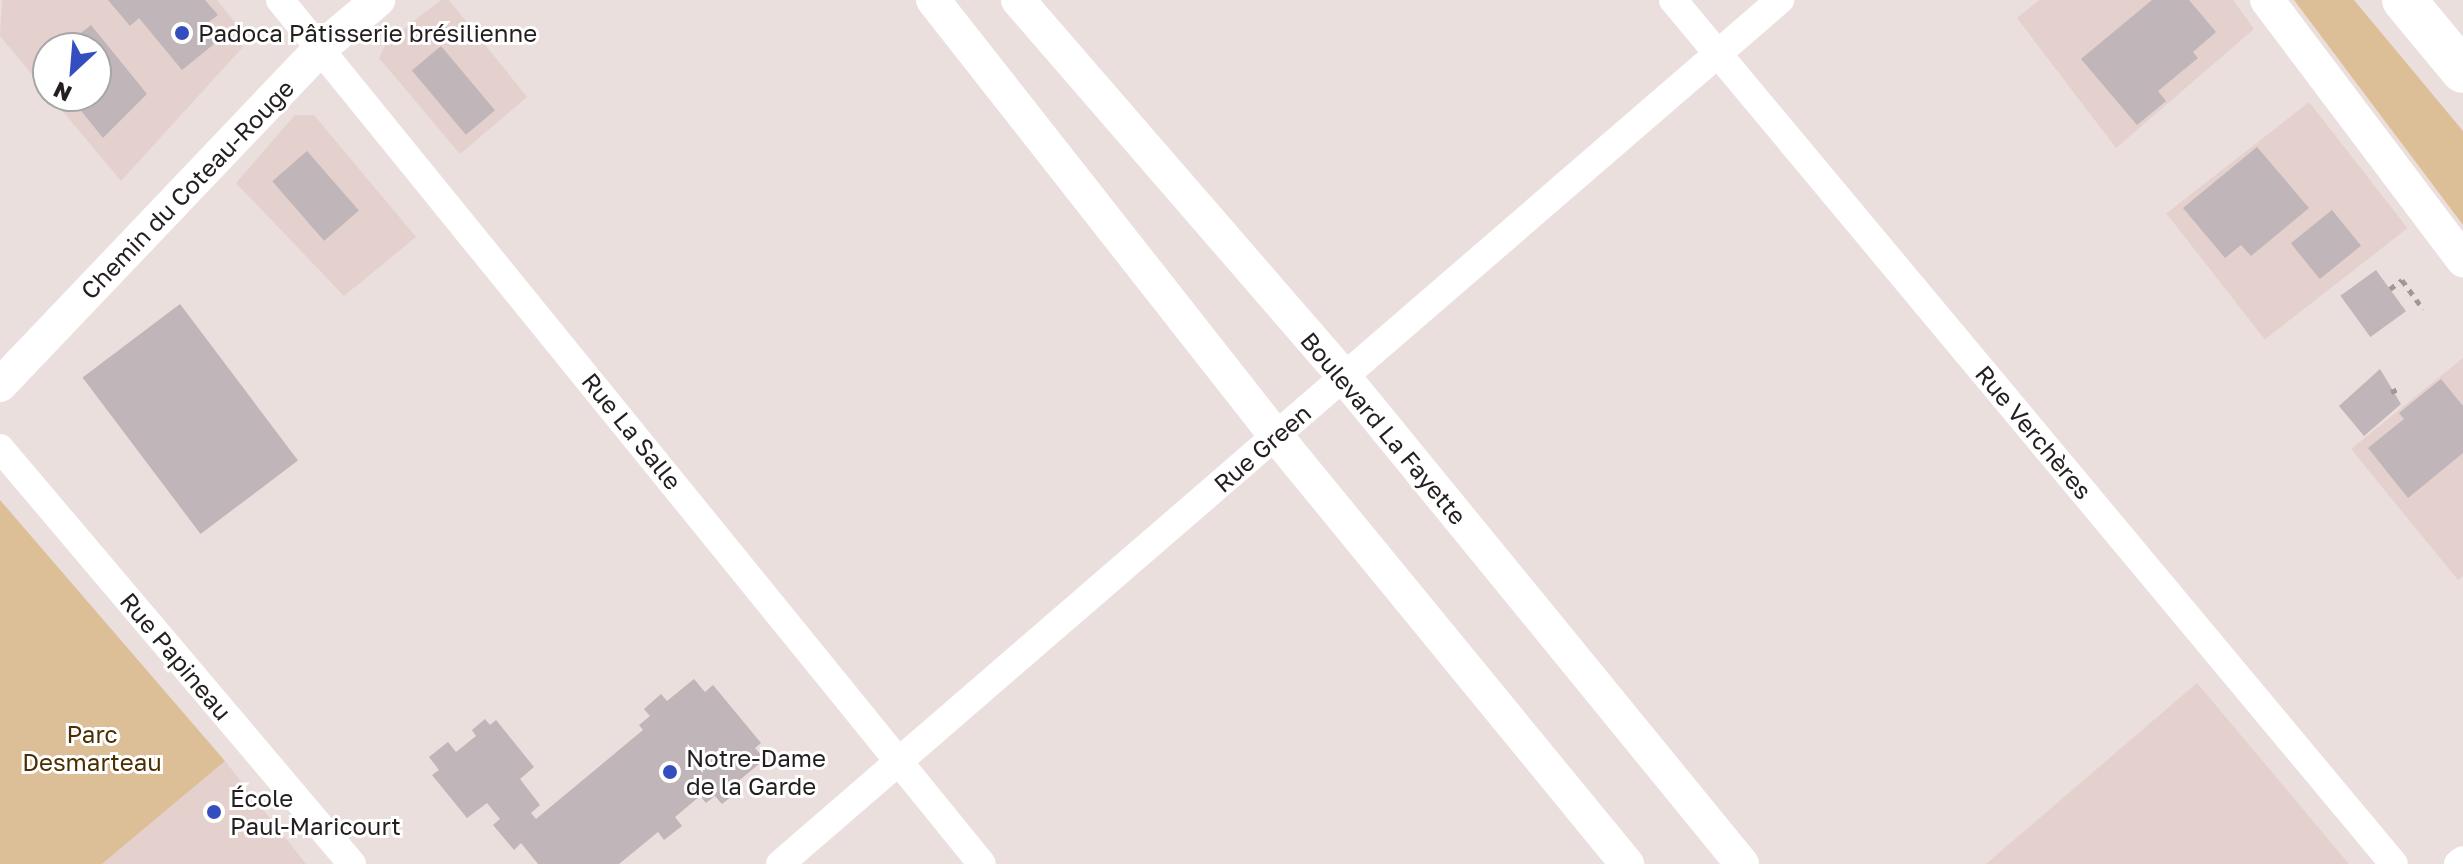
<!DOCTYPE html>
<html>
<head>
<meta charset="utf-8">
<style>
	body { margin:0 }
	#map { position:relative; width:2463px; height:864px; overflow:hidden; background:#eadfdd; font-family:"Golos Text",sans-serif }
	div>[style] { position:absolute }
	.built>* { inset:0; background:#e4d0cd; transform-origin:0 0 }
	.green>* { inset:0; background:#ddbf97 }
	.building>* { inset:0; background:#c0b5b8; transform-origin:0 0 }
	.path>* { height:5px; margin-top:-2.5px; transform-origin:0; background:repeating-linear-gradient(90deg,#a19896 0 6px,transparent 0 12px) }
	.minor>* { height:28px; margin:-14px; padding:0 14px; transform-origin:14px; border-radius:14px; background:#fff }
	.tertiary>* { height:34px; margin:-17px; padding:0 17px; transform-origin:17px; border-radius:17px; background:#fff }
	.trunk>* { height:44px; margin:-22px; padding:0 22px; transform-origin:22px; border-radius:22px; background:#fff }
	.dots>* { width:22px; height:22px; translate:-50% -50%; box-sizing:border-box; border:4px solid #fff; border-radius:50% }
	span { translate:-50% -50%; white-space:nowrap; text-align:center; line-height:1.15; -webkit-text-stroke:6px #fff; paint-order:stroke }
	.poi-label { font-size:24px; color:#231f1e }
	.left { translate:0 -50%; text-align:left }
	.street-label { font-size:24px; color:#231f1e }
	.park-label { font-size:24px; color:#4b2f00 }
	.north { position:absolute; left:32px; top:32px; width:80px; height:80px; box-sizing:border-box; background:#fff; border:2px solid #a7a5a5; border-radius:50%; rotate:206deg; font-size:22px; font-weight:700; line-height:32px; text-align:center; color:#231f1e }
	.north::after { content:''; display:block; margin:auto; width:28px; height:36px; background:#344ec0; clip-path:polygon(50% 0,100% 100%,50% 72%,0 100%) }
</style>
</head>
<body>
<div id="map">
	<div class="built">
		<i style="clip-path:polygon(217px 0,244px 33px,242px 48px,121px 181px,50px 96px,96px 96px,96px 48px,48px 48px,48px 94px,0 36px,2px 0)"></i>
		<i style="clip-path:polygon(441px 0,449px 0,527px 97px,460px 154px,379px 58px,387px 42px)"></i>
		<i style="clip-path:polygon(2039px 0,2233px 0,2254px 29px,2116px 148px,2017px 18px)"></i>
		<i style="left:2309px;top:102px;width:160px;height:181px;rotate:52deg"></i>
		<i style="clip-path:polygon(295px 115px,314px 115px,416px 237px,344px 296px,236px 183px)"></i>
		<i style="clip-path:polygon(2463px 358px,2463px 576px,2458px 580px,2351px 449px)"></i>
		<i style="clip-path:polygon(2197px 683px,2349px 864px,1986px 864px)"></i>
		<i style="clip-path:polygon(225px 761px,306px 864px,102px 864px)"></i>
	</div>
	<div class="green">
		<i style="clip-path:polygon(2294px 0,2354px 0,2463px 131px,2463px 225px)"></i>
		<i style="clip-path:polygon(0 500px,225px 761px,102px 864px,0 864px)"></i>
	</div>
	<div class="building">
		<i style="clip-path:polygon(108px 0,205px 0,218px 15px,206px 24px,219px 40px,182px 70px,139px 18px,130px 26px)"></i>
		<i style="clip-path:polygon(2152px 0,2189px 0,2216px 32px,2193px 52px,2198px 58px,2158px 91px,2166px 101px,2137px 125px,2081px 59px)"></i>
		<i style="clip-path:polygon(91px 25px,147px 94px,103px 138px,69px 96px,96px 96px,96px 48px,62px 48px)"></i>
		<i style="left:441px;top:46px;width:84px;height:38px;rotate:50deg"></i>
		<i style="clip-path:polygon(2257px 147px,2309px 208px,2251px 256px,2241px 245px,2225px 258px,2183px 208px)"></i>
		<i style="left:307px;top:151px;width:79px;height:46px;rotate:49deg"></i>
		<i style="left:2332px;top:210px;width:46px;height:53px;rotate:51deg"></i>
		<i style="left:2376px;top:270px;width:51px;height:44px;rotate:54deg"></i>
		<i style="left:180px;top:304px;width:196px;height:122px;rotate:53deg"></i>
		<i style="clip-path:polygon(2380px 369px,2401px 404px,2364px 436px,2339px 406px)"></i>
		<i style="clip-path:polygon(2441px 379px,2463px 406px,2463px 453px,2408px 498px,2368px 448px,2404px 419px,2399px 413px)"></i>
		<i style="clip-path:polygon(694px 679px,705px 692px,713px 685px,761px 743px,755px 748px,765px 759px,736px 783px,741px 789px,722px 804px,715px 796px,706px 803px,700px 796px,675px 817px,682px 826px,664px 840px,658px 832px,619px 864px,538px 864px,521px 843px,514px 850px,493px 825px,500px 819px,487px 803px,467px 818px,432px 775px,439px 770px,429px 757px,448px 742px,456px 752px,476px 736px,472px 730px,485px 719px,490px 725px,496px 720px,534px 767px,520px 779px,540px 805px,531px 813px,536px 819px,643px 730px,639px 725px,650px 716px,644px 709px,661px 694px,667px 701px)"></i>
	</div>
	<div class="path">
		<i style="left:2390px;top:289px;width:15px;rotate:-37deg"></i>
		<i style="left:2402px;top:280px;width:36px;rotate:54deg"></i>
		<i style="left:2391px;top:392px;width:11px;rotate:-22deg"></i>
	</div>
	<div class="minor">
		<i style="left:280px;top:0;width:1113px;rotate:50.91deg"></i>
		<i style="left:1673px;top:0;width:1125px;rotate:50.16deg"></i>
		<i style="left:0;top:448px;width:545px;rotate:49.76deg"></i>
		<i style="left:780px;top:864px;width:1322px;rotate:-40.83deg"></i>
		<i style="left:2458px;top:864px;width:6px;rotate:-39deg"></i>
	</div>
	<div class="tertiary">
		<i style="left:933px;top:0;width:555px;rotate:51.81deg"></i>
		<i style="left:1276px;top:436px;width:554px;rotate:50.65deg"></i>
		<i style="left:1018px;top:0;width:498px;rotate:49.1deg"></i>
		<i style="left:1344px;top:377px;width:629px;rotate:50.74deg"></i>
		<i style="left:2267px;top:0;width:326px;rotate:53deg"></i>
		<i style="left:0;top:385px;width:465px;rotate:-46.4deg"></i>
		<i style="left:321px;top:48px;width:75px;rotate:-40.1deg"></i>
	</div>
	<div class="trunk">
		<i style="left:2404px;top:0;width:92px;rotate:50.3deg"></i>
	</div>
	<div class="dots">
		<i style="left:182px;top:33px;background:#344ec0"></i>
		<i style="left:670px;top:772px;background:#344ec0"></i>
		<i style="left:214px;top:812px;background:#344ec0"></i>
	</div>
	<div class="poi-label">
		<span class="left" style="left:198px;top:33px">Padoca Pâtisserie brésilienne</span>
		<span class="left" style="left:686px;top:772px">Notre-Dame<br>de la Garde</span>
		<span class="left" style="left:230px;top:812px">École<br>Paul-Maricourt</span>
	</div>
	<div class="street-label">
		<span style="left:187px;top:189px;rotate:-46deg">Chemin du Coteau-Rouge</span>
		<span style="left:1384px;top:428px;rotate:50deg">Boulevard La Fayette</span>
		<span style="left:632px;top:431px;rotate:51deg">Rue La Salle</span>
		<span style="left:2034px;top:432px;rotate:50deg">Rue Verchères</span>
		<span style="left:1262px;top:448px;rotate:-41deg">Rue Green</span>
		<span style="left:176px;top:656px;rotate:50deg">Rue Papineau</span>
	</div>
	<div class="park-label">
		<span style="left:92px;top:748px">Parc<br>Desmarteau</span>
	</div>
	<div class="north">N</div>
</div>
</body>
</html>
